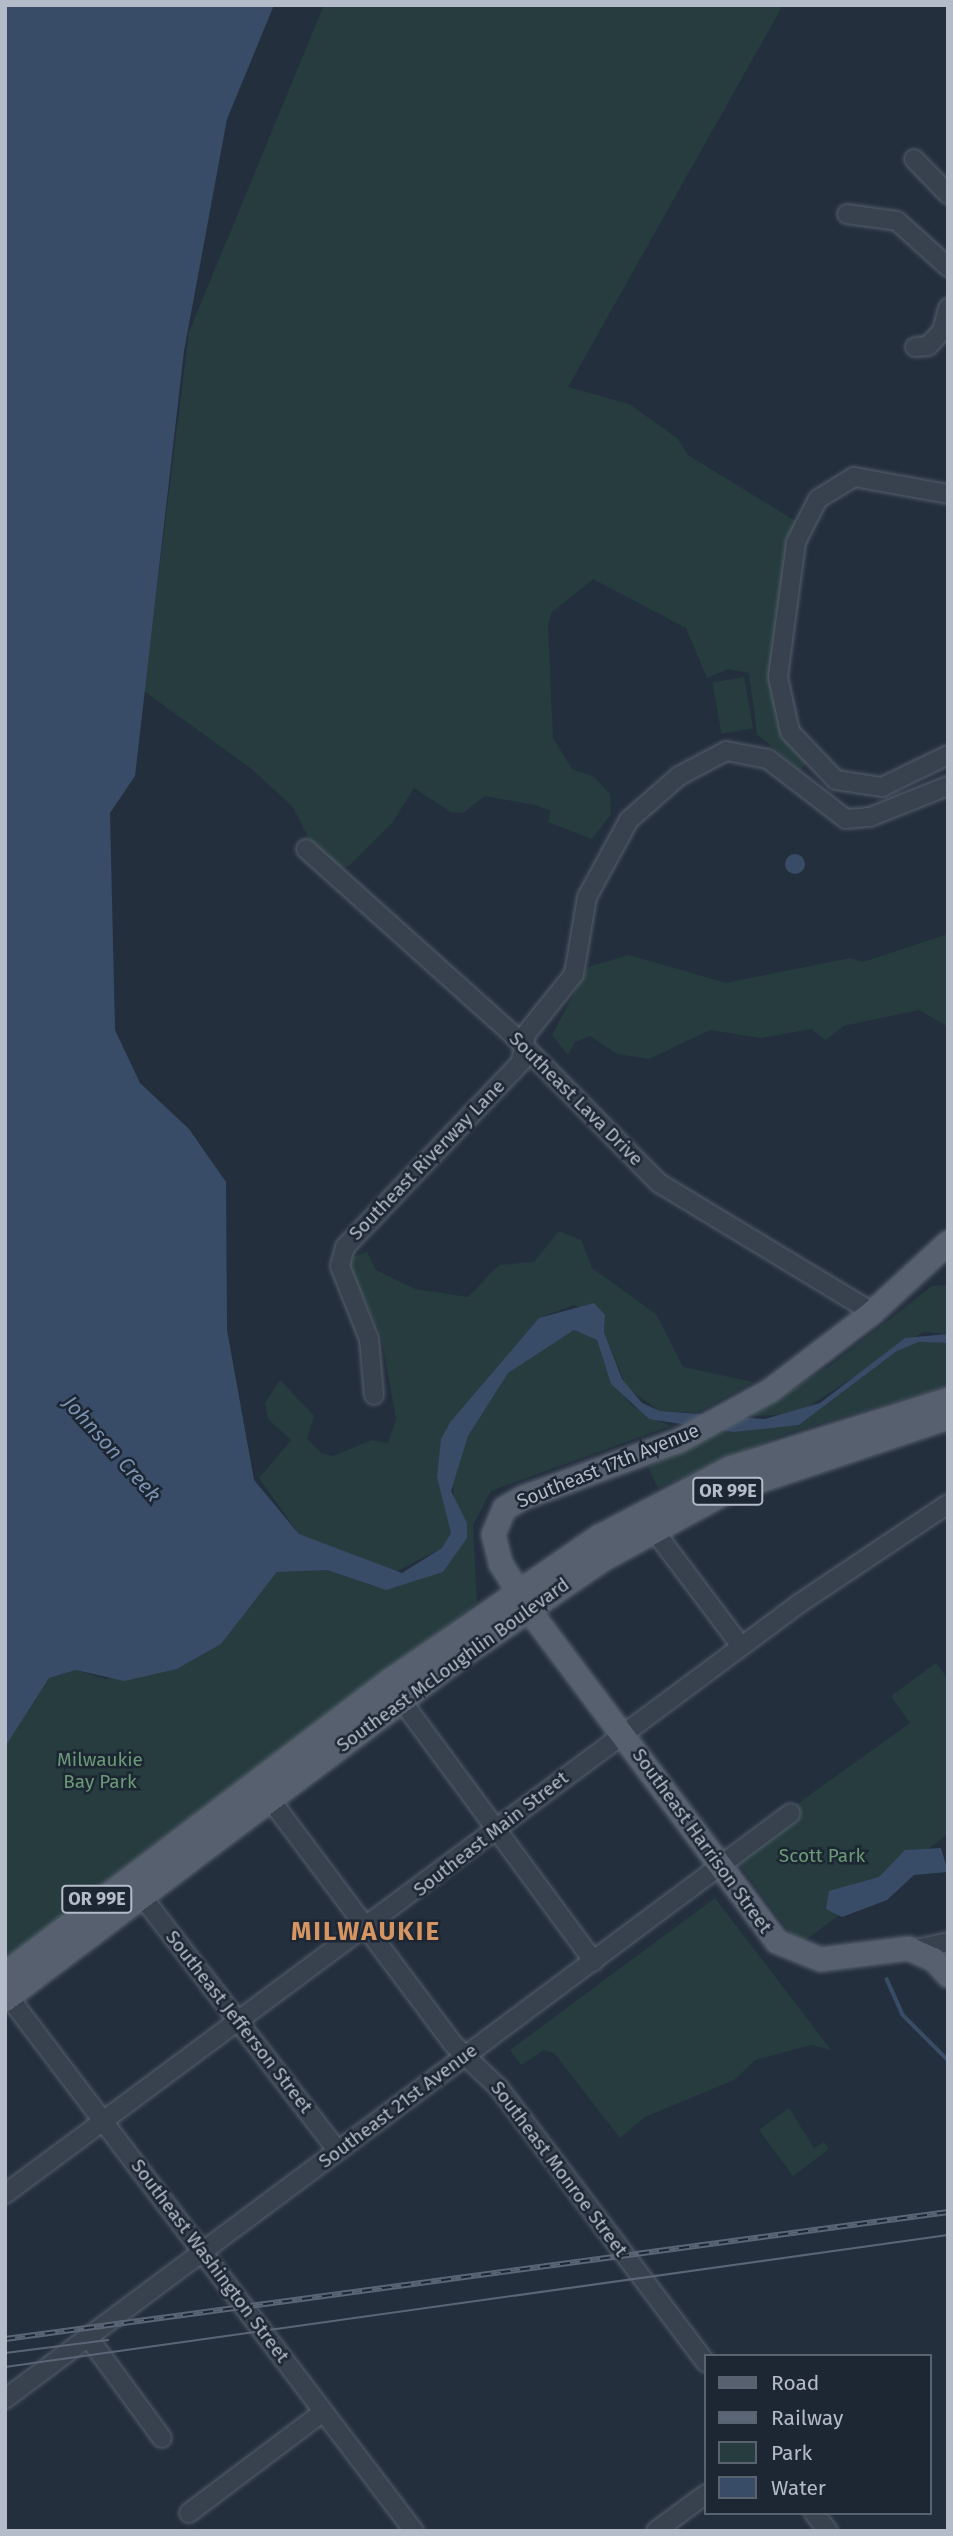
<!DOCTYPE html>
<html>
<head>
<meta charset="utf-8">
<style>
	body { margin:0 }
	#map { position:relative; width:953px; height:2536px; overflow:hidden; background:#242f3e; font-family:"Fira Sans",sans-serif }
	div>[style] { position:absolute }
	.green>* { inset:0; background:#263c3f; transform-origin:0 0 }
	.water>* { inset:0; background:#394c67 }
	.round { border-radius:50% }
	.stream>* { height:3.5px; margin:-1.75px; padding:0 1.75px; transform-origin:1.75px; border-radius:1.75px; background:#394c67 }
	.roads { filter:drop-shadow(0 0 2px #565f6c) drop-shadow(0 0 2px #565f6c) }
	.minor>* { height:18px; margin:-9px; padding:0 9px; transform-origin:9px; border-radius:9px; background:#38414e }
	.major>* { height:23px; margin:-11.5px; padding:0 11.5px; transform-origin:11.5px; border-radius:11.5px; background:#56606e }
	.tram>* { height:2px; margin:-1px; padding:0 1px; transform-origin:1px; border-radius:1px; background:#5a6575 }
	.rail>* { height:6px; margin-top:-3px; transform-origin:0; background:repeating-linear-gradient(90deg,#1d2633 0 10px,#5a6575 0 20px); box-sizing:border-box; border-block:2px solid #5a6575 }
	span { translate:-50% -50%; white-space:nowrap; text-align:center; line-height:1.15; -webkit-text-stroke:5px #1d2633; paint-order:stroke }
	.shield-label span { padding:2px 5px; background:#1d2633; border:2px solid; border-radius:5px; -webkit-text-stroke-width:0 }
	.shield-label { font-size:18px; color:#b4bcc9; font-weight:700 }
	.street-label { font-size:19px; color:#b4bcc9 }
	.park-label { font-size:19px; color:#6b9a76 }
	.water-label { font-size:21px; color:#7c92b1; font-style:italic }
	.district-label { font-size:26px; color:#d59563; font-weight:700; letter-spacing:2px }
	.frame { position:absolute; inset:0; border:7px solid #b4bcc9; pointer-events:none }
	.legend { position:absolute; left:704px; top:2354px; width:228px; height:161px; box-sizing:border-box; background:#1d2633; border:2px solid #59626f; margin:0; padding:9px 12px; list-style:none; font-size:21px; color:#b4bcc9 }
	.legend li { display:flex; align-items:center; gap:14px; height:35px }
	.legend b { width:35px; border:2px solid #59626f }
</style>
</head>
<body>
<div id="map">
	<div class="green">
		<i style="clip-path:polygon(324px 5px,783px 5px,568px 387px,629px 404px,677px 438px,688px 455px,797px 522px,777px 619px,775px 698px,783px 731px,808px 762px,800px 770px,757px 734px,749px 673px,728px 669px,707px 678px,686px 628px,593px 579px,551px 613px,548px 625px,553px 738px,572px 769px,594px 777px,610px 794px,611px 814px,592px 839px,548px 822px,551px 811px,535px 805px,485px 796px,463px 813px,451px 812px,414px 788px,392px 823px,349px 866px,340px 867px,311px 843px,293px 807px,253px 770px,144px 691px,189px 332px)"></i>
		<i style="left:744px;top:677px;width:52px;height:32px;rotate:80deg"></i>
		<i style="clip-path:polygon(948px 934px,947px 1026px,919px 1010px,843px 1026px,826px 1040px,811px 1029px,761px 1038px,710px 1030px,649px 1059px,617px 1054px,590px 1036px,575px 1042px,568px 1055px,552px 1035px,588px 967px,629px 955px,726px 983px,850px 958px,863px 962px)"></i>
		<i style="clip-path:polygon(559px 1231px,581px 1240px,592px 1268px,656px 1314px,683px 1367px,753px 1382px,697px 1413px,660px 1411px,627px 1388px,604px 1332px,605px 1318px,574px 1305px,539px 1318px,451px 1421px,451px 1533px,442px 1548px,395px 1572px,403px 1576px,453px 1551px,467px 1523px,455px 1504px,452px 1477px,468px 1436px,508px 1372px,574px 1330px,597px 1340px,611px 1384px,635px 1408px,670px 1426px,491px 1491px,473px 1525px,477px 1603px,5px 1959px,5px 1747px,49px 1678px,76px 1670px,105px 1679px,177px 1669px,221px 1644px,277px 1572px,289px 1569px,327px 1570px,373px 1586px,380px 1569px,299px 1534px,259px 1478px,291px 1440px,268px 1419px,265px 1403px,280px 1380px,314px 1416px,307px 1439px,321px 1453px,333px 1456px,372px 1440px,388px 1443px,396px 1419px,381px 1335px,346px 1259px,367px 1252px,376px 1270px,415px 1289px,468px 1297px,499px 1265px,534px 1262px)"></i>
		<i style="clip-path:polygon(948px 1285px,948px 1334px,923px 1332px,797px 1414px,749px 1416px,831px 1365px,932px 1286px)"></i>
		<i style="clip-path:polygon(919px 1342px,948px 1343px,948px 1386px,782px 1435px,658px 1488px,648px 1467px,722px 1431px,799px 1425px,897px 1351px)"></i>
		<i style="clip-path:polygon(936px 1663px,948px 1679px,948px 1834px,799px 1945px,730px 1852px,910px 1723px,891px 1696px)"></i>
		<i style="clip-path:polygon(715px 1898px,831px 2050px,811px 2045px,755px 2060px,734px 2080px,645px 2117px,620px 2138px,554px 2053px,544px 2050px,521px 2065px,510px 2050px)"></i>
		<i style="clip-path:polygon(789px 2108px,814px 2148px,824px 2142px,829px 2149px,793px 2176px,759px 2130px)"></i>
	</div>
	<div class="water">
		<i style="clip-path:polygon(5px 5px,274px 5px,227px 119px,184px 351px,135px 776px,110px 813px,115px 1030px,140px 1083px,189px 1129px,226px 1182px,227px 1330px,254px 1480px,299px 1534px,402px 1573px,442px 1548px,451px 1533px,437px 1477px,441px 1439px,451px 1421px,539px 1318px,594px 1303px,605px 1315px,604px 1332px,622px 1379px,642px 1403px,660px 1411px,765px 1419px,820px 1403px,905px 1338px,948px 1334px,948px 1343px,919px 1342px,897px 1351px,799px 1425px,734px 1432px,649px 1419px,611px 1384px,597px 1340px,574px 1330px,508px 1373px,468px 1436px,451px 1491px,467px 1523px,467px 1538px,443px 1572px,386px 1590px,327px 1570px,277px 1572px,221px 1644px,177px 1669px,124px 1681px,76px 1670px,49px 1678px,5px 1747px)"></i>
		<i class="round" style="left:785px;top:854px;width:20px;height:20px"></i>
		<i style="clip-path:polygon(941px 1848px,948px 1872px,914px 1875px,887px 1900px,842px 1917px,826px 1909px,829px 1891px,879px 1877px,905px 1850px)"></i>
	</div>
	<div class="stream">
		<i style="left:887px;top:1979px;width:39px;rotate:66deg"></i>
		<i style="left:903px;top:2015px;width:64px;rotate:45deg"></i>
	</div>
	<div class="roads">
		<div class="minor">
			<i style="left:914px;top:159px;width:49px;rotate:45.8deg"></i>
			<i style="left:847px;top:214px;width:50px;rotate:8deg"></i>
			<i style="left:897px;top:221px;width:69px;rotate:42deg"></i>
			<i style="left:915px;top:347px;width:13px;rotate:-4deg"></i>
			<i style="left:928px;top:346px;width:21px;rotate:-47deg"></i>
			<i style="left:942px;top:331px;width:24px;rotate:-75deg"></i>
			<i style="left:948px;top:494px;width:96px;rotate:-169.7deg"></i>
			<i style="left:854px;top:477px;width:42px;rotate:148.6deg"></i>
			<i style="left:818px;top:499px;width:48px;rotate:117.1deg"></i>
			<i style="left:796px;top:542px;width:136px;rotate:97.6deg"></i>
			<i style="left:778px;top:677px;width:56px;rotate:77.7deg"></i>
			<i style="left:790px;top:732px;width:66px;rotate:46.2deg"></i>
			<i style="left:836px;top:780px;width:47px;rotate:8.7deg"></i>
			<i style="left:882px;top:787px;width:73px;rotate:-25.9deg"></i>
			<i style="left:306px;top:849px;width:275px;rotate:41.9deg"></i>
			<i style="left:511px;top:1033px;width:211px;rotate:45.4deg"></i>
			<i style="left:659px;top:1183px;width:249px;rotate:31.2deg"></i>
			<i style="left:374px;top:1395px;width:56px;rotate:-95.1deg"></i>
			<i style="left:369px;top:1339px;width:79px;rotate:-111.7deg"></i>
			<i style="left:340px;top:1266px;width:20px;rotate:-75deg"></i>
			<i style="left:345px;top:1247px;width:255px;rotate:-46.4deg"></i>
			<i style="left:521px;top:1062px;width:28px;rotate:-80deg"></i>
			<i style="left:526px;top:1034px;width:77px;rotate:-51.3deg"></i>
			<i style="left:574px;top:974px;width:78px;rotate:-80.4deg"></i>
			<i style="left:587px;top:897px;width:88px;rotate:-61.4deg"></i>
			<i style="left:629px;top:820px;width:67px;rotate:-41.3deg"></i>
			<i style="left:679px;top:776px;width:53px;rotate:-28deg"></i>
			<i style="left:726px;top:751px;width:43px;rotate:10.8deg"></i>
			<i style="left:768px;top:759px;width:98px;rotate:37.6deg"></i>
			<i style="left:846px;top:819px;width:24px;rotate:-5deg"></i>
			<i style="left:870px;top:817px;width:84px;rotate:-21.7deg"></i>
			<i style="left:653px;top:1529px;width:146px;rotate:53.1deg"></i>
			<i style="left:401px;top:1700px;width:325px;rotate:53.6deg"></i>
			<i style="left:264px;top:1791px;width:316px;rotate:53.2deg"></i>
			<i style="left:453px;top:2044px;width:64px;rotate:43.7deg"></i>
			<i style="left:499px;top:2088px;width:344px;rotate:53deg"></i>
			<i style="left:140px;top:1894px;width:324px;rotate:52.4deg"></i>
			<i style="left:916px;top:1949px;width:33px;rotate:-12deg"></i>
			<i style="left:5px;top:1992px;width:677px;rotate:52.81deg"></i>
			<i style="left:5px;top:2194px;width:991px;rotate:-36.63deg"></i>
			<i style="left:800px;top:1603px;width:178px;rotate:-33.8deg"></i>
			<i style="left:88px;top:2337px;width:125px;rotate:53.8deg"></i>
			<i style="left:5px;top:2399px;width:980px;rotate:-36.71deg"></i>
			<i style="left:189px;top:2513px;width:168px;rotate:-37deg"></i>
			<i style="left:814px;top:2513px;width:23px;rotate:52deg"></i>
			<i style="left:656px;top:2531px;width:62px;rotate:-36.5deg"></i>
		</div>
		<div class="major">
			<i style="left:948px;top:1242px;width:103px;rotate:137.4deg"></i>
			<i style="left:872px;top:1312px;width:128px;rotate:142.6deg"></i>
			<i style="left:770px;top:1390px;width:104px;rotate:151.2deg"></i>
			<i style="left:679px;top:1440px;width:166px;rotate:159.9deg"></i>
			<i style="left:523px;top:1497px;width:22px;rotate:150deg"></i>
			<i style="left:504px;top:1508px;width:28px;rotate:113deg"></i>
			<i style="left:493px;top:1534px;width:30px;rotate:76deg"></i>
			<i style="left:500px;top:1563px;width:69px;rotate:57.5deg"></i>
			<i style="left:537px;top:1621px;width:399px;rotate:53.2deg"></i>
			<i style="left:776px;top:1941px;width:48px;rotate:22.2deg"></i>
			<i style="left:820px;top:1959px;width:89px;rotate:-7.1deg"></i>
			<i style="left:908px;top:1948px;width:27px;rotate:24deg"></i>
			<i style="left:933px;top:1959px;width:22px;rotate:47deg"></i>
			<i style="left:5px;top:1973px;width:484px;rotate:-37.3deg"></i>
			<i style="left:390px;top:1680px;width:254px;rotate:-34.6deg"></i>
			<i style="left:599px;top:1536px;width:147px;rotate:-27.6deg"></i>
			<i style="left:729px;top:1468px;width:230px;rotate:-17.5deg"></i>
			<i style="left:5px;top:1999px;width:568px;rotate:-36.99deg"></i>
			<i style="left:459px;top:1657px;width:172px;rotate:-34.3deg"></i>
			<i style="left:601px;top:1560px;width:141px;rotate:-28.7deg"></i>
			<i style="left:725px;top:1492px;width:235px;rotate:-18.6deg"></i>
		</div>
	</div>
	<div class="tram">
		<i style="left:5px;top:2353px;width:104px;rotate:-7.2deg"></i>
		<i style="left:5px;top:2367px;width:952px;rotate:-7.97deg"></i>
	</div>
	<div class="rail">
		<i style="left:5px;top:2339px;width:952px;rotate:-7.67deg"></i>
	</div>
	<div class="shield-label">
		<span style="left:728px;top:1491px">OR 99E</span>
		<span style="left:97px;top:1899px">OR 99E</span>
	</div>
	<div class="street-label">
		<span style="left:576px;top:1099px;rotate:45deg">Southeast Lava Drive</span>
		<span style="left:427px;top:1160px;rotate:-46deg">Southeast Riverway Lane</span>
		<span style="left:608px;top:1466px;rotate:-22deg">Southeast 17th Avenue</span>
		<span style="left:453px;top:1665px;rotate:-36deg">Southeast McLoughlin Boulevard</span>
		<span style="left:491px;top:1834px;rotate:-38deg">Southeast Main Street</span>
		<span style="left:702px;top:1841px;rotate:54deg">Southeast Harrison Street</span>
		<span style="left:239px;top:2022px;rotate:52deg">Southeast Jefferson Street</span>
		<span style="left:398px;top:2106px;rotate:-37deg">Southeast 21st Avenue</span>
		<span style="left:559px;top:2169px;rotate:53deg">Southeast Monroe Street</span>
		<span style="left:210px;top:2261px;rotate:53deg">Southeast Washington Street</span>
	</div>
	<div class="park-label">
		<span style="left:100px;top:1771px">Milwaukie<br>Bay Park</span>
		<span style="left:822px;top:1856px">Scott Park</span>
	</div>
	<div class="water-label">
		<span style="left:112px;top:1449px;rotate:48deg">Johnson Creek</span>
	</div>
	<div class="district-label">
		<span style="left:366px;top:1932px">MILWAUKIE</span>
	</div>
	<div class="frame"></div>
	<ul class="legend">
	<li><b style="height:9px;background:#56606e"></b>Road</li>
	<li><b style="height:9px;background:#5a6575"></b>Railway</li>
	<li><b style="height:19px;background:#263c3f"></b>Park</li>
	<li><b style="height:19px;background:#394c67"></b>Water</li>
	</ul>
</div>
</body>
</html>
